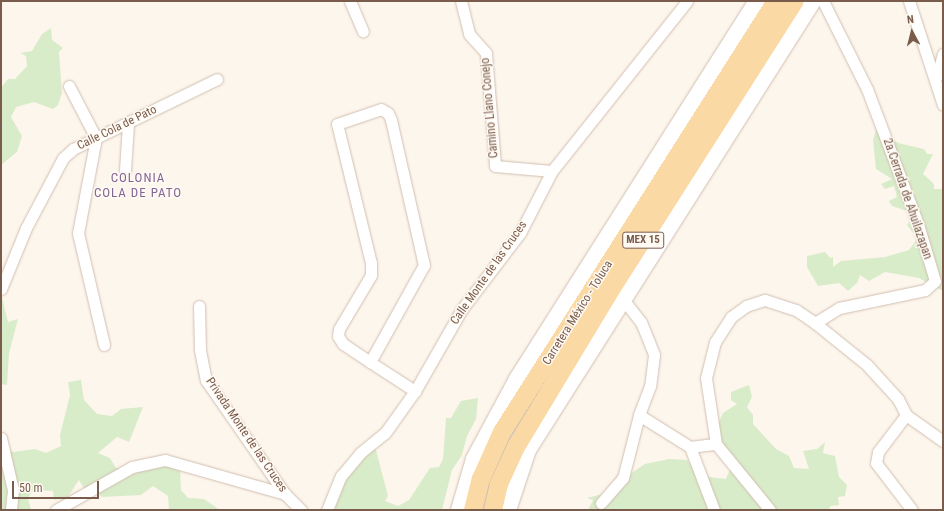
<!DOCTYPE html>
<html>
<head>
<meta charset="utf-8">
<style>
	body { margin:0 }
	#map { position:relative; width:944px; height:511px; overflow:hidden; background:#fdf6ec; font-family:"Roboto Condensed",sans-serif }
	div>[style] { position:absolute }
	.green>* { inset:0; background:#d8ecc9 }
	.roads { filter:drop-shadow(0 0 1px #d1beb0) drop-shadow(0 0 1px #d1beb0) }
	.street>* { height:11px; margin:-5.5px; padding:0 5.5px; transform-origin:5.5px; border-radius:5.5px; background:#fff }
	.secondary>* { height:16px; margin:-8px; padding:0 8px; transform-origin:8px; border-radius:8px; background:#fff }
	.primary>* { height:18px; margin:-9px; padding:0 9px; transform-origin:9px; border-radius:9px; background:#fbd9a5 }
	span { translate:-50% -50%; white-space:nowrap; text-align:center; line-height:1.15; -webkit-text-stroke:3px #fffaf3; paint-order:stroke }
	.shield-label span { padding:1px 3px; background:#fffaf3; border:1px solid; border-radius:3px; -webkit-text-stroke-width:0 }
	.shield-label { font-size:11px; color:#7a5c4d; font-weight:700 }
	.street-label { font-size:12px; color:#7a5c4d }
	.neighbourhood-label { font-size:13px; color:#846695; letter-spacing:1px }
	.frame { position:absolute; inset:0; border:2px solid #7a5c4d; pointer-events:none }
	.north { position:absolute; left:892px; top:12px; width:40px; height:40px; -webkit-text-stroke:3px #fffaf3; paint-order:stroke; rotate:353deg; font-size:11px; font-weight:700; line-height:16px; text-align:center; color:#7a5c4d }
	.north::after { content:''; display:block; margin:auto; width:14px; height:18px; background:#7a5c4d; clip-path:polygon(50% 0,100% 100%,50% 72%,0 100%) }
	.scale { position:absolute; left:12px; top:481px; width:87px; height:18px; box-sizing:border-box; border:2px solid #7a5c4d; border-top:0; padding-left:5px; font-size:12px; line-height:14px; white-space:nowrap; color:#7a5c4d; -webkit-text-stroke:3px #fffaf3; paint-order:stroke }
</style>
</head>
<body>
<div id="map">
	<div class="green">
		<i style="clip-path:polygon(51px 28px,52px 40px,63px 48px,59px 52px,62px 93px,58px 105px,53px 109px,34px 102px,16px 107px,11px 117px,22px 136px,17px 152px,1px 165px,1px 88px,8px 79px,15px 79px,27px 66px,26px 56px,20px 53px,32px 51px,42px 34px)"></i>
		<i style="clip-path:polygon(877px 126px,898px 143px,924px 149px,927px 154px,933px 154px,923px 174px,934px 184px,934px 189px,943px 189px,943px 291px,919px 278px,885px 272px,869px 281px,860px 275px,857px 283px,848px 291px,839px 283px,818px 286px,807px 267px,807px 256px,825px 252px,830px 258px,833px 257px,833px 267px,841px 261px,885px 257px,909px 250px,915px 242px,917px 238px,907px 225px,910px 221px,907px 211px,892px 206px,889px 201px,897px 197px,894px 186px,885px 189px,881px 184px,892px 179px,876px 169px,873px 140px)"></i>
		<i style="clip-path:polygon(1px 293px,8px 322px,18px 319px,9px 353px,7px 385px,1px 384px)"></i>
		<i style="clip-path:polygon(81px 380px,84px 400px,97px 414px,112px 416px,121px 409px,143px 407px,129px 442px,117px 437px,98px 453px,110px 458px,116px 468px,158px 468px,164px 464px,180px 469px,181px 490px,188px 498px,204px 499px,220px 510px,169px 510px,168px 496px,153px 486px,141px 495px,102px 497px,96px 491px,89px 497px,79px 480px,65px 501px,62px 498px,54px 500px,53px 491px,33px 490px,28px 498px,31px 510px,1px 510px,1px 444px,13px 452px,35px 449px,46px 453px,61px 446px,60px 435px,70px 395px,68px 382px)"></i>
		<i style="clip-path:polygon(749px 385px,752px 397px,747px 407px,753px 415px,753px 424px,776px 449px,789px 456px,794px 468px,809px 469px,803px 451px,817px 449px,825px 442px,823px 453px,835px 456px,839px 477px,847px 485px,845px 496px,838px 497px,839px 505px,831px 506px,828px 510px,588px 510px,593px 500px,587px 498px,603px 494px,617px 476px,630px 474px,645px 464px,669px 459px,687px 460px,700px 476px,726px 479px,733px 462px,715px 431px,723px 413px,737px 404px,731px 400px,731px 392px)"></i>
		<i style="clip-path:polygon(478px 398px,476px 419px,467px 436px,462px 455px,452px 470px,442px 510px,326px 510px,328px 498px,369px 447px,376px 450px,388px 496px,385px 501px,398px 506px,409px 500px,430px 468px,439px 467px,443px 459px,446px 418px,451px 418px,461px 401px)"></i>
	</div>
	<div class="roads">
		<div class="street">
			<i style="left:350px;top:1px;width:33px;rotate:67deg"></i>
			<i style="left:461px;top:1px;width:34px;rotate:76deg"></i>
			<i style="left:469px;top:34px;width:25px;rotate:48deg"></i>
			<i style="left:486px;top:53px;width:113px;rotate:85.4deg"></i>
			<i style="left:495px;top:166px;width:57px;rotate:5deg"></i>
			<i style="left:909px;top:1px;width:109px;rotate:71.9deg"></i>
			<i style="left:937px;top:76px;width:23px;rotate:-75deg"></i>
			<i style="left:69px;top:86px;width:59px;rotate:62.6deg"></i>
			<i style="left:96px;top:138px;width:97px;rotate:100.7deg"></i>
			<i style="left:78px;top:233px;width:115px;rotate:76.9deg"></i>
			<i style="left:125px;top:170px;width:47px;rotate:-86.3deg"></i>
			<i style="left:1px;top:289px;width:66px;rotate:-67.7deg"></i>
			<i style="left:26px;top:228px;width:79px;rotate:-62.1deg"></i>
			<i style="left:63px;top:158px;width:13px;rotate:-42deg"></i>
			<i style="left:73px;top:149px;width:160px;rotate:-25.9deg"></i>
			<i style="left:622px;top:298px;width:31px;rotate:52deg"></i>
			<i style="left:641px;top:322px;width:35px;rotate:68deg"></i>
			<i style="left:654px;top:355px;width:31px;rotate:97deg"></i>
			<i style="left:650px;top:386px;width:31px;rotate:111deg"></i>
			<i style="left:639px;top:415px;width:60px;rotate:32.1deg"></i>
			<i style="left:690px;top:447px;width:26px;rotate:-7deg"></i>
			<i style="left:716px;top:444px;width:67px;rotate:-98.6deg"></i>
			<i style="left:706px;top:378px;width:37px;rotate:-76deg"></i>
			<i style="left:715px;top:342px;width:30px;rotate:-57deg"></i>
			<i style="left:731px;top:317px;width:19px;rotate:-36deg"></i>
			<i style="left:746px;top:306px;width:20px;rotate:-18deg"></i>
			<i style="left:765px;top:300px;width:33px;rotate:18deg"></i>
			<i style="left:796px;top:310px;width:23px;rotate:34deg"></i>
			<i style="left:815px;top:323px;width:67px;rotate:38.9deg"></i>
			<i style="left:867px;top:365px;width:46px;rotate:47.6deg"></i>
			<i style="left:898px;top:399px;width:18px;rotate:63deg"></i>
			<i style="left:906px;top:415px;width:45px;rotate:35.1deg"></i>
			<i style="left:199px;top:306px;width:44px;rotate:88.7deg"></i>
			<i style="left:200px;top:350px;width:31px;rotate:79deg"></i>
			<i style="left:206px;top:380px;width:139px;rotate:55.3deg"></i>
			<i style="left:285px;top:494px;width:23px;rotate:45deg"></i>
			<i style="left:815px;top:323px;width:28px;rotate:-32deg"></i>
			<i style="left:839px;top:308px;width:88px;rotate:-11.8deg"></i>
			<i style="left:925px;top:290px;width:13px;rotate:-42deg"></i>
			<i style="left:935px;top:281px;width:59px;rotate:-106.6deg"></i>
			<i style="left:918px;top:224px;width:144px;rotate:-110.7deg"></i>
			<i style="left:867px;top:89px;width:98px;rotate:-116.6deg"></i>
			<i style="left:370px;top:362px;width:32px;rotate:-146deg"></i>
			<i style="left:343px;top:344px;width:9px;rotate:-122deg"></i>
			<i style="left:338px;top:336px;width:7px;rotate:-82deg"></i>
			<i style="left:339px;top:329px;width:63px;rotate:-59.3deg"></i>
			<i style="left:371px;top:275px;width:12px;rotate:-90deg"></i>
			<i style="left:371px;top:263px;width:143px;rotate:-103.7deg"></i>
			<i style="left:337px;top:124px;width:46px;rotate:-18.8deg"></i>
			<i style="left:381px;top:109px;width:8px;rotate:30deg"></i>
			<i style="left:388px;top:113px;width:8px;rotate:67deg"></i>
			<i style="left:391px;top:120px;width:149px;rotate:77.2deg"></i>
			<i style="left:424px;top:265px;width:111px;rotate:119.1deg"></i>
			<i style="left:370px;top:362px;width:54px;rotate:32.8deg"></i>
			<i style="left:906px;top:415px;width:46px;rotate:127.1deg"></i>
			<i style="left:878px;top:452px;width:11px;rotate:100deg"></i>
			<i style="left:876px;top:463px;width:59px;rotate:52.5deg"></i>
			<i style="left:1px;top:438px;width:53px;rotate:77deg"></i>
			<i style="left:13px;top:490px;width:20px;rotate:96deg"></i>
			<i style="left:716px;top:444px;width:85px;rotate:50.7deg"></i>
			<i style="left:690px;top:447px;width:67px;rotate:69.1deg"></i>
			<i style="left:601px;top:503px;width:33px;rotate:-49deg"></i>
			<i style="left:623px;top:478px;width:65px;rotate:-75.7deg"></i>
			<i style="left:56px;top:510px;width:87px;rotate:-29.5deg"></i>
			<i style="left:132px;top:467px;width:34px;rotate:-12deg"></i>
			<i style="left:165px;top:460px;width:125px;rotate:15.8deg"></i>
			<i style="left:327px;top:510px;width:37px;rotate:-68deg"></i>
			<i style="left:341px;top:476px;width:30px;rotate:-50deg"></i>
			<i style="left:360px;top:453px;width:32px;rotate:-39deg"></i>
			<i style="left:385px;top:433px;width:52px;rotate:-54.5deg"></i>
			<i style="left:415px;top:391px;width:95px;rotate:-60.2deg"></i>
			<i style="left:462px;top:309px;width:96px;rotate:-52.7deg"></i>
			<i style="left:520px;top:233px;width:70px;rotate:-62.7deg"></i>
			<i style="left:552px;top:171px;width:217px;rotate:-51.5deg"></i>
		</div>
		<div class="secondary">
			<i style="left:459px;top:510px;width:53px;rotate:-73.6deg"></i>
			<i style="left:474px;top:459px;width:91px;rotate:-61.7deg"></i>
			<i style="left:517px;top:379px;width:448px;rotate:-57.6deg"></i>
			<i style="left:508px;top:510px;width:63px;rotate:-71.6deg"></i>
			<i style="left:528px;top:450px;width:532px;rotate:-57.59deg"></i>
		</div>
		<div class="primary">
			<i style="left:473px;top:510px;width:32px;rotate:-76deg"></i>
			<i style="left:481px;top:479px;width:51px;rotate:-65.9deg"></i>
			<i style="left:502px;top:432px;width:511px;rotate:-57.55deg"></i>
			<i style="left:493px;top:510px;width:27px;rotate:-77deg"></i>
			<i style="left:499px;top:484px;width:41px;rotate:-65.3deg"></i>
			<i style="left:516px;top:447px;width:186px;rotate:-58.9deg"></i>
			<i style="left:612px;top:288px;width:340px;rotate:-57.5deg"></i>
		</div>
	</div>
	<div class="shield-label">
		<span style="left:643px;top:240px">MEX 15</span>
	</div>
	<div class="street-label">
		<span style="left:490px;top:108px;rotate:-95deg">Camino Llano Conejo</span>
		<span style="left:117px;top:128px;rotate:-26deg">Calle Cola de Pato</span>
		<span style="left:907px;top:199px;rotate:71deg">2a.Cerrada de Ahuilazapan</span>
		<span style="left:489px;top:273px;rotate:-55deg">Calle Monte de las Cruces</span>
		<span style="left:578px;top:313px;rotate:-58deg">Carretera México - Toluca</span>
		<span style="left:246px;top:435px;rotate:56deg">Privada Monte de las Cruces</span>
	</div>
	<div class="neighbourhood-label">
		<span style="left:138px;top:186px">COLONIA<br>COLA DE PATO</span>
	</div>
	<div class="frame"></div>
	<div class="north">N</div>
	<div class="scale">50 m</div>
</div>
</body>
</html>
